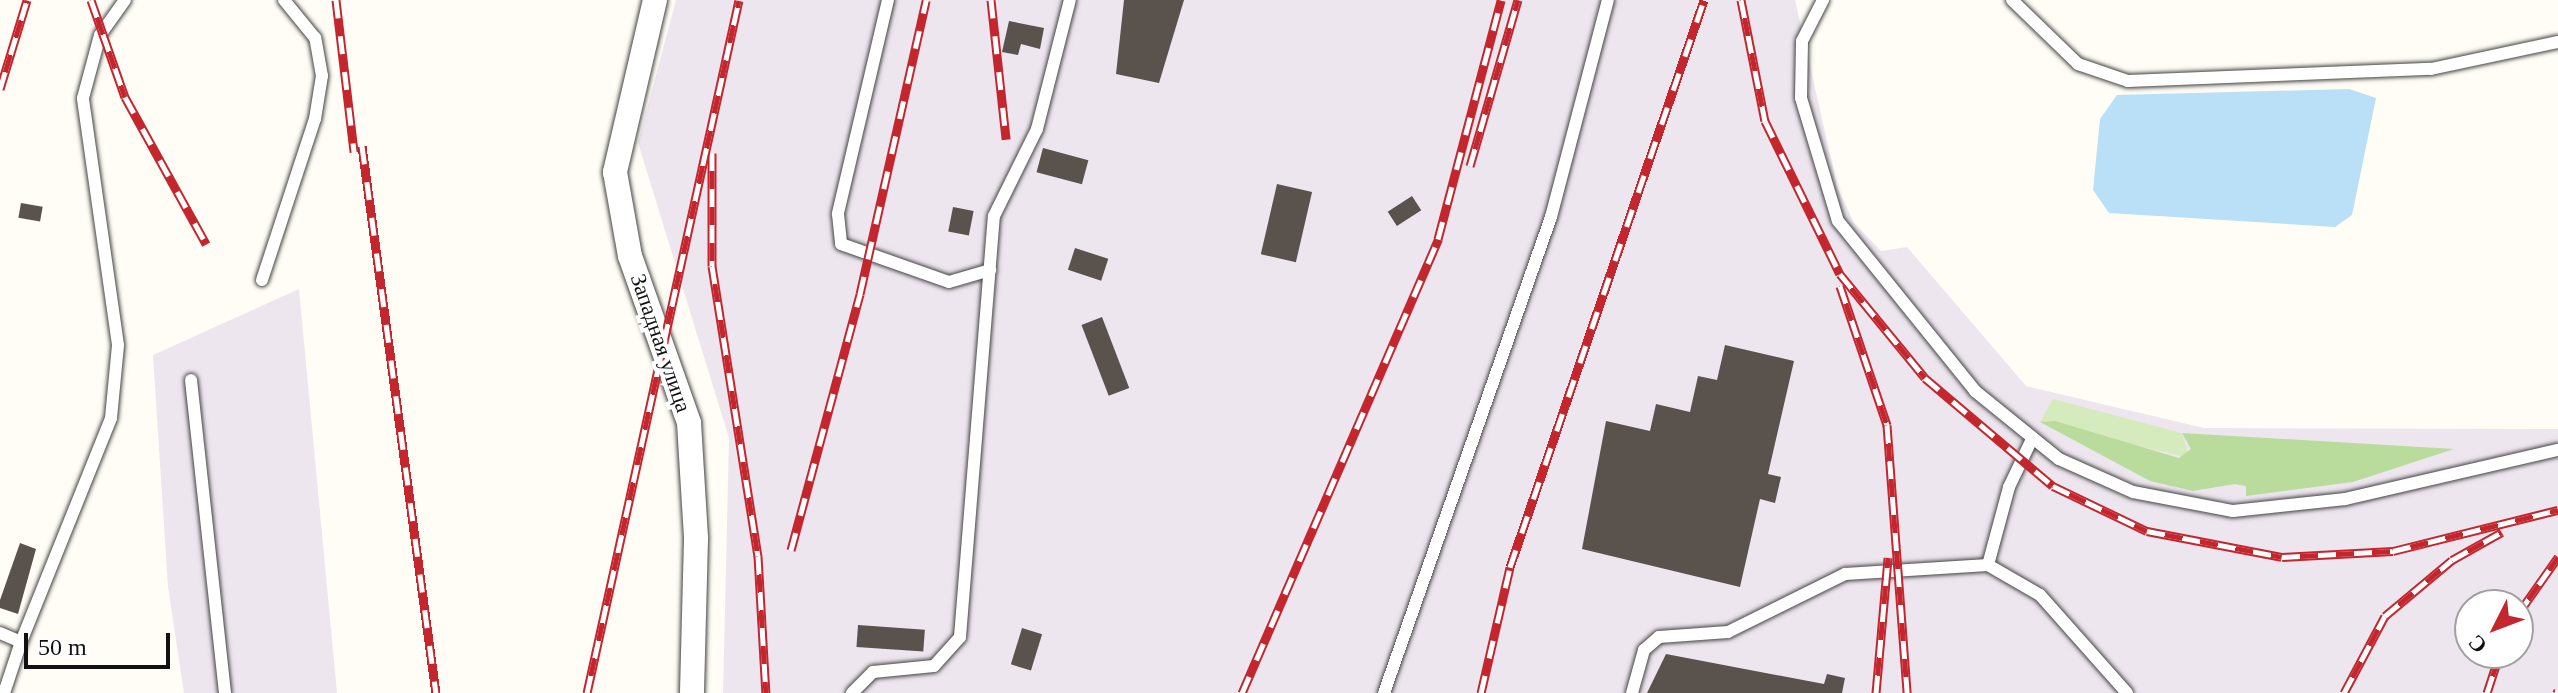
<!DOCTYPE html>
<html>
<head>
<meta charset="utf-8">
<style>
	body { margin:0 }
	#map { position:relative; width:2558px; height:693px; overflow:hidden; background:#fffdf5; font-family:Georgia,serif }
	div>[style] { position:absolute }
	.industrial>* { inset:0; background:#eee6ef }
	.green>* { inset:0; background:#d5ebbd }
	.forest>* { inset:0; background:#b9dc9c }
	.water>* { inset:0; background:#b9e0f7 }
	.building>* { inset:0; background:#5a524d; transform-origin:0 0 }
	.roads { filter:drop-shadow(0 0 2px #444) drop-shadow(0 0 2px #444) }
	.lane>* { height:12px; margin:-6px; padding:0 6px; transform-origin:6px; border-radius:6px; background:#fff }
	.street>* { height:24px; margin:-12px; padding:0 12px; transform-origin:12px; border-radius:12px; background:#fff }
	.rail>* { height:9px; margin-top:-4.5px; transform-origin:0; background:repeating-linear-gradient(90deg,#fff 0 18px,#c4262e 0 36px); box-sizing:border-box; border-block:2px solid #c4262e }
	span { translate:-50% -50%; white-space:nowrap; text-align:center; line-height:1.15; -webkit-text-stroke:8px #fff; paint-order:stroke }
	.street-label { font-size:22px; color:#111 }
	.north { position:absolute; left:2454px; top:589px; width:80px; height:80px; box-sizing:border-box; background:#fff; border:2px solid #a0a0a0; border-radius:50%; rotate:228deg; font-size:22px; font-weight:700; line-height:32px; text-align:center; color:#111 }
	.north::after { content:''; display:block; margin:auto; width:28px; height:36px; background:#c4262e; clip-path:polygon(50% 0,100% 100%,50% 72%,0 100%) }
	.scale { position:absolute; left:24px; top:633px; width:146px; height:36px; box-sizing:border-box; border:4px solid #111; border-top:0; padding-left:10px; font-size:24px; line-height:28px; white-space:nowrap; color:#111; -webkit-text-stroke:6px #fff; paint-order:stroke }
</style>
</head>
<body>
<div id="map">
	<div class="industrial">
		<i style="clip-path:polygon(evenodd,676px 0,1795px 0,1838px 189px,1854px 223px,1881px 251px,1907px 247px,2026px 386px,2204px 428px,2558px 429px,2558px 693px,723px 693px,729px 438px,638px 143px,676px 0,2470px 605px,2518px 605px,2518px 653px,2470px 653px,2470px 605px)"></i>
		<i style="clip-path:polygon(299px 289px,337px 693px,184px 693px,168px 587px,153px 355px)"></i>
	</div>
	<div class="green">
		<i style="clip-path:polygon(2053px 399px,2182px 433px,2189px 458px,2040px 422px)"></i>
	</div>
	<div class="forest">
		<i style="clip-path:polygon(2055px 421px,2179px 458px,2191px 449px,2182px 433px,2454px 449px,2353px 482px,2246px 496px,2246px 486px,2235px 484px,2193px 491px,2150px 481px,2040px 422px)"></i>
	</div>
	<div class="water">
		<i style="clip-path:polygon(2349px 89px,2376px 98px,2352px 215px,2335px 227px,2109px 213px,2093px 190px,2100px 119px,2117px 95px)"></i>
	</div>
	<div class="building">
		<i style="clip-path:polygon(1124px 0,1184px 0,1159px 83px,1116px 74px)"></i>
		<i style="clip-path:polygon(1009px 21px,1044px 28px,1040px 49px,1021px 44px,1018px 55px,1002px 52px)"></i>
		<i style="left:1043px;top:148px;width:47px;height:25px;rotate:15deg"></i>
		<i style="left:1277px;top:184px;width:36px;height:72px;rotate:13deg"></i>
		<i style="left:1412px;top:196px;width:17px;height:29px;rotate:57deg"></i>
		<i style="left:21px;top:203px;width:22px;height:15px;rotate:10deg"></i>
		<i style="left:953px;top:207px;width:21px;height:25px;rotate:11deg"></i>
		<i style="left:1075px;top:248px;width:35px;height:23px;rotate:18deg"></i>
		<i style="left:1102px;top:317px;width:76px;height:22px;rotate:69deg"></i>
		<i style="clip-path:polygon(1725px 345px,1794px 361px,1768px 474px,1781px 477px,1775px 503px,1760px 499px,1740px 587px,1582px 549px,1606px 421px,1650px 431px,1656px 404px,1690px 412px,1698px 376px,1717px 380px)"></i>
		<i style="clip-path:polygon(20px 543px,36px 549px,18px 614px,0 608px,0 600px)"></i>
		<i style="left:858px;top:625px;width:67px;height:22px;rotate:4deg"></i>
		<i style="left:1022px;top:628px;width:21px;height:38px;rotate:17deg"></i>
		<i style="clip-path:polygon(1666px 654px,1824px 684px,1827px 674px,1845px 678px,1842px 693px,1647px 693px)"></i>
	</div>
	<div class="roads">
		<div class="lane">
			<i style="left:888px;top:0;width:220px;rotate:103.2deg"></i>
			<i style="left:838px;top:214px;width:30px;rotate:84deg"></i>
			<i style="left:841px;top:244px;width:114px;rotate:19.4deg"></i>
			<i style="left:949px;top:282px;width:43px;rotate:-16.3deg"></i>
			<i style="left:1823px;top:0;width:46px;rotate:117.1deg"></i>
			<i style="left:1802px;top:41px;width:57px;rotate:91deg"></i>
			<i style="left:1801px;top:98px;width:128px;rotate:73.3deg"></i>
			<i style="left:1838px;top:221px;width:218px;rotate:51.1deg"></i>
			<i style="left:1975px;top:391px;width:108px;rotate:39deg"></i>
			<i style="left:2059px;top:459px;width:81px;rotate:24deg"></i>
			<i style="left:2133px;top:492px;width:102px;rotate:10.8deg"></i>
			<i style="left:2233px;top:511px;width:113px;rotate:-6.1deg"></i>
			<i style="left:2345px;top:499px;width:219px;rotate:-13deg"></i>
			<i style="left:2012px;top:0;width:92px;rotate:44.1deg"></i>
			<i style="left:2078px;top:64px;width:53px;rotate:18.8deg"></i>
			<i style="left:2128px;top:81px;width:303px;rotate:-2.3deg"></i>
			<i style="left:2431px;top:69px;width:130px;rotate:-12deg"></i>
			<i style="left:262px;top:280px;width:169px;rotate:-71.8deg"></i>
			<i style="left:315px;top:119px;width:44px;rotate:-80.8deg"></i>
			<i style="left:322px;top:76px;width:39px;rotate:-100deg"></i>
			<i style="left:315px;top:38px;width:49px;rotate:-129.2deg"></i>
			<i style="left:191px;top:380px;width:315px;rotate:83.8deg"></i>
			<i style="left:1988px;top:565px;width:60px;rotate:30deg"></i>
			<i style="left:2040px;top:595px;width:131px;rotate:48.4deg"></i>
			<i style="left:0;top:633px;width:23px;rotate:23deg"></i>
			<i style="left:21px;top:642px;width:241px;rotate:-68.1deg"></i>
			<i style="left:111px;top:418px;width:73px;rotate:-84.5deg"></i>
			<i style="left:118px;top:345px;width:249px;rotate:-98.1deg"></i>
			<i style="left:83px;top:98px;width:65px;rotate:-74.9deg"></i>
			<i style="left:100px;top:35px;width:43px;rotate:-54.5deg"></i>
			<i style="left:4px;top:693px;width:54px;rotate:-71.6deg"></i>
			<i style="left:852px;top:693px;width:30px;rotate:-45deg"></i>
			<i style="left:873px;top:672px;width:61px;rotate:-5.6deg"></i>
			<i style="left:934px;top:666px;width:39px;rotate:-48deg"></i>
			<i style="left:960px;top:637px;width:422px;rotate:-85.4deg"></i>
			<i style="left:994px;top:216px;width:97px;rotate:-63.7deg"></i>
			<i style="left:1037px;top:129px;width:133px;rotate:-75.7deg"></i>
			<i style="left:1384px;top:693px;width:504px;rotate:-70.67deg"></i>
			<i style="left:1551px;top:217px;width:224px;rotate:-75.3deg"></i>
			<i style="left:1632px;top:693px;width:45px;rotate:-74.4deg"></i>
			<i style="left:1644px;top:650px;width:20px;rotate:-41deg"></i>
			<i style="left:1659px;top:637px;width:69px;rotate:-4.1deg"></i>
			<i style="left:1728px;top:632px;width:131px;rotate:-26.4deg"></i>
			<i style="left:1845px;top:574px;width:143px;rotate:-3.6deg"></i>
			<i style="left:1988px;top:565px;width:81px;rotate:-74.9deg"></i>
			<i style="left:2009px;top:487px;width:51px;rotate:-64.4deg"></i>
		</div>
		<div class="street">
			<i style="left:655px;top:0;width:177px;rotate:103.1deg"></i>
			<i style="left:615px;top:172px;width:85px;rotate:79.9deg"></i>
			<i style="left:630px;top:256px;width:177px;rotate:70.5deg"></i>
			<i style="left:689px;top:423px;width:116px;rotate:86.5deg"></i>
			<i style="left:696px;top:539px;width:154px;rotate:91.5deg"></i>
		</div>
	</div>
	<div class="rail">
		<i style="left:91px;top:0;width:103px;rotate:70.7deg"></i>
		<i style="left:125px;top:97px;width:168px;rotate:61.1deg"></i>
		<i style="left:336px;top:0;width:153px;rotate:83.2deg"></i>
		<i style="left:991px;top:0;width:140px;rotate:83.8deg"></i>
		<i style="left:1741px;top:0;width:123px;rotate:78.8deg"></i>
		<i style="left:1765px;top:121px;width:170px;rotate:63.9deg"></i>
		<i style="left:1840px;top:274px;width:134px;rotate:50.7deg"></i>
		<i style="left:1925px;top:378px;width:167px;rotate:40.2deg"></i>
		<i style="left:2053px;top:486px;width:104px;rotate:25.6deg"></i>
		<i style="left:2147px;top:531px;width:137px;rotate:10.9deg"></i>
		<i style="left:2282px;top:557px;width:111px;rotate:-3.1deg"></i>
		<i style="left:2393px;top:551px;width:170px;rotate:-14deg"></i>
		<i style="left:0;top:89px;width:93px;rotate:-73.1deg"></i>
		<i style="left:362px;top:146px;width:552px;rotate:82.3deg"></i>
		<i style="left:712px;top:153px;width:113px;rotate:90deg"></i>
		<i style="left:712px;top:266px;width:294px;rotate:81deg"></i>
		<i style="left:758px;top:556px;width:137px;rotate:86.7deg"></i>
		<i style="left:1470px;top:166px;width:173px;rotate:-73.9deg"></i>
		<i style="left:1840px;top:286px;width:147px;rotate:71.3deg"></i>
		<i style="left:1887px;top:425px;width:269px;rotate:85.7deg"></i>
		<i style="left:791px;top:550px;width:265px;rotate:-74.9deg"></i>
		<i style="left:860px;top:294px;width:301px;rotate:-77.3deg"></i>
		<i style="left:2518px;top:614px;width:70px;rotate:-54.9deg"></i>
		<i style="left:587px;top:693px;width:709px;rotate:-77.63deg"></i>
		<i style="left:1242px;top:693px;width:495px;rotate:-66.6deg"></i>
		<i style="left:1438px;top:239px;width:247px;rotate:-75.2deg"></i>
		<i style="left:1481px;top:693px;width:129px;rotate:-77deg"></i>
		<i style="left:1510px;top:567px;width:599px;rotate:-71.11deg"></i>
		<i style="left:1876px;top:693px;width:136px;rotate:-84.9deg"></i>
		<i style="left:2344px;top:693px;width:87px;rotate:-62deg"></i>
		<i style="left:2385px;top:616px;width:87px;rotate:-39.9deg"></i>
		<i style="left:2452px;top:560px;width:57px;rotate:-29.2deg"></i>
		<i style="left:2487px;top:693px;width:42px;rotate:-72deg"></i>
		<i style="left:2557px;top:693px;width:3px;rotate:-72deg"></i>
	</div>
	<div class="street-label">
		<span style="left:661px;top:343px;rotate:71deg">Западная улица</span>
	</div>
	<div class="north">С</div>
	<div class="scale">50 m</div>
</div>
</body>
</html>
